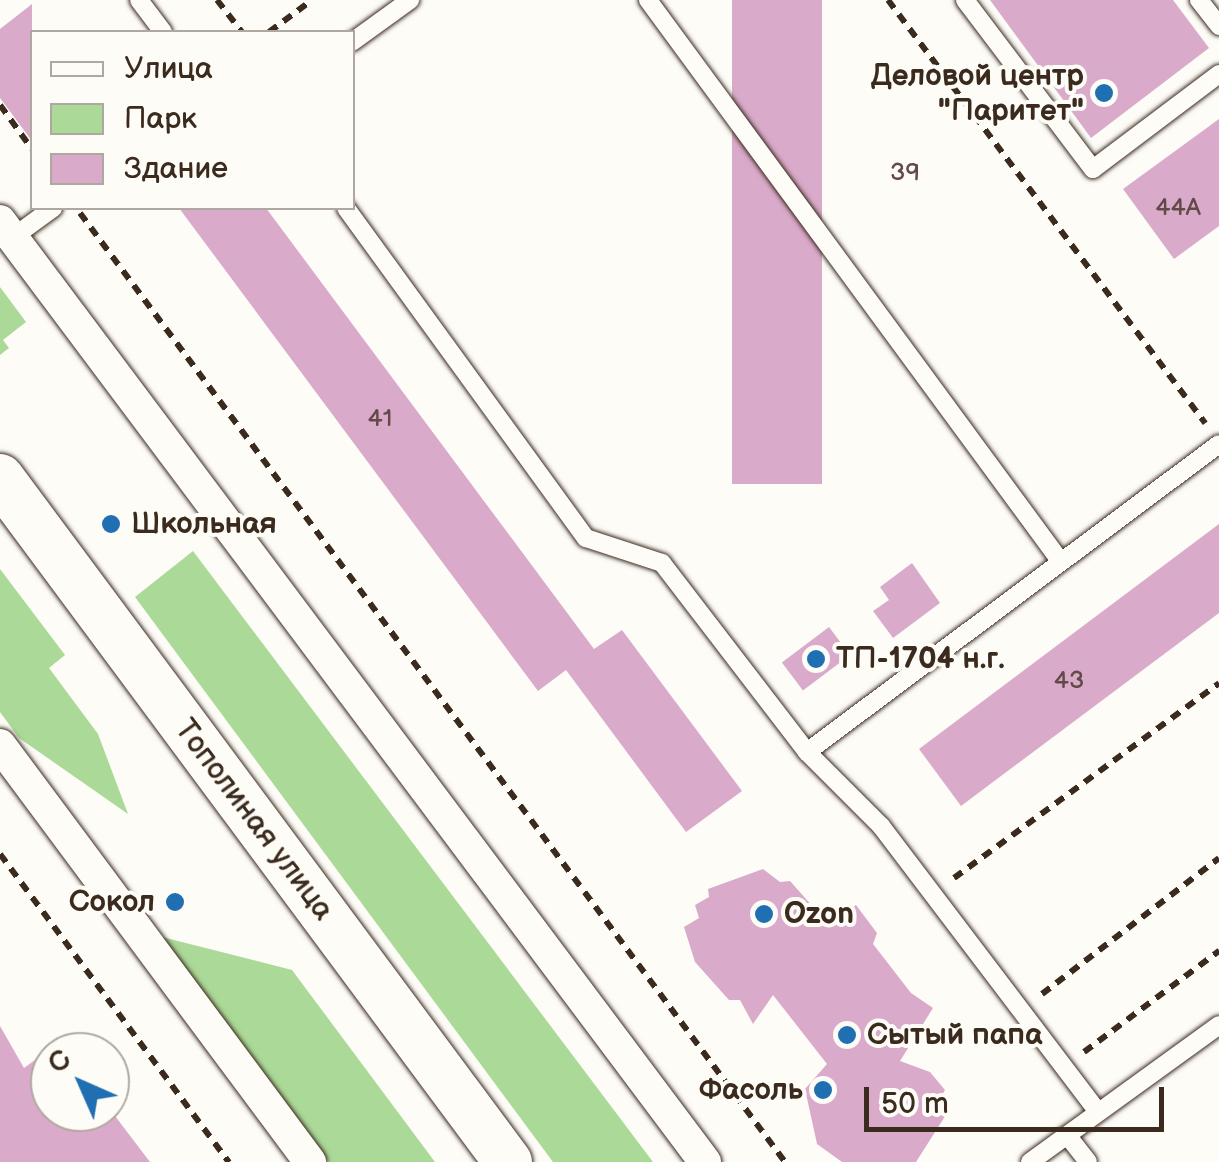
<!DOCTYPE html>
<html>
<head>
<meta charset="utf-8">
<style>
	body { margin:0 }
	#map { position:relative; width:1219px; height:1162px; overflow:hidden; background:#fdfcf7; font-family:"Balsamiq Sans",sans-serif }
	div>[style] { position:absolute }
	.green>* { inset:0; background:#abd998 }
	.building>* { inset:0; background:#daaaca; transform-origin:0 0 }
	.path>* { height:6px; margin-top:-3px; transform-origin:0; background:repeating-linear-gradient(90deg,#3b2a1e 0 10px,transparent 0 18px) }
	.roads { filter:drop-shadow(0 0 2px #3b2a1e) drop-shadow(0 0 2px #3b2a1e) }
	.service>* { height:18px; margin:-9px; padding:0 9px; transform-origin:9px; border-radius:9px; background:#fdfcf7 }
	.minor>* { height:32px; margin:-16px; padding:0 16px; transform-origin:16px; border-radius:16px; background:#fdfcf7 }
	.secondary>* { height:48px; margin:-24px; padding:0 24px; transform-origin:24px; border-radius:24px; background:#fdfcf7 }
	.dots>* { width:28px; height:28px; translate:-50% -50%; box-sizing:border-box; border:5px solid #fdfcf7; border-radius:50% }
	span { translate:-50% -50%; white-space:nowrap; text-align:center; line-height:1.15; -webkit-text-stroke:8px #fdfcf7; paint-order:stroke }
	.number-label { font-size:25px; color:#634a49 }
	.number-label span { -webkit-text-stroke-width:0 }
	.poi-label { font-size:30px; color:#3b2a1e; font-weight:700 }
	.right { translate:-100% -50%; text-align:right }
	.left { translate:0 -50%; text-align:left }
	.street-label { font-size:30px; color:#3b2a1e }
	.legend { position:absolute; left:30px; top:30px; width:325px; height:180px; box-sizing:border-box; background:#fdfcf7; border:2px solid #afa8a0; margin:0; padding:12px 18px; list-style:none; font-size:30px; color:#3b2a1e }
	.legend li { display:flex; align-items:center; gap:20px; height:50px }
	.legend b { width:50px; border:2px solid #afa8a0 }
	.north { position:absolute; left:30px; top:1032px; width:100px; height:100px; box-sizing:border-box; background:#fdfcf7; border:2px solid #afa8a0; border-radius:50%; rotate:315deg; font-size:28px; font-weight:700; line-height:40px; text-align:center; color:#3b2a1e }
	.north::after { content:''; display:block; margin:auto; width:35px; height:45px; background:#1f6fb2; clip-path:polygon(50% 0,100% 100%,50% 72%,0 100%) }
	.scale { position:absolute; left:864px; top:1087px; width:300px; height:45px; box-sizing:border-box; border:5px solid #3b2a1e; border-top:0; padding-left:12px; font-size:30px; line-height:35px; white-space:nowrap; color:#3b2a1e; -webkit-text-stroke:8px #fdfcf7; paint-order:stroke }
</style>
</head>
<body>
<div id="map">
	<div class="green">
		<i style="clip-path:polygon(0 287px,26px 322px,3px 340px,9px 348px,0 355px)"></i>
		<i style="clip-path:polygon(193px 551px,653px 1162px,553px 1162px,135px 597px)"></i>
		<i style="clip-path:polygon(0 569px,65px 655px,49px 668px,98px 734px,128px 814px,19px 738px,0 712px)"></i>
		<i style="clip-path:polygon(162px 937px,292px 970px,435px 1162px,329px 1162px)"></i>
	</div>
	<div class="building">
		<i style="left:732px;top:0;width:90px;height:484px"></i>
		<i style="clip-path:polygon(990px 0,1173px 0,1209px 48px,1091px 138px)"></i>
		<i style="clip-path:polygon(32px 4px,32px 141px,0 98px,0 29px)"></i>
		<i style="clip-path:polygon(1219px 119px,1219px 226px,1174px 259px,1123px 189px)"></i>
		<i style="clip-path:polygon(179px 208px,266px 208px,594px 649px,622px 630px,742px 791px,686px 832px,566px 670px,538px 691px)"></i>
		<i style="clip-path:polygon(1219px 524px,1219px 613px,961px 806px,919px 749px)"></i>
		<i style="clip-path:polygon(912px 563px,940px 603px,893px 638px,873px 611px,889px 600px,880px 587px)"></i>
		<i style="left:829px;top:627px;width:35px;height:59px;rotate:53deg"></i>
		<i style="clip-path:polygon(763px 869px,780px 882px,790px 881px,830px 926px,856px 905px,877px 933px,873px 944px,911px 993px,933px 1008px,900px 1061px,930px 1072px,945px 1090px,938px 1101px,949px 1110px,916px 1162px,842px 1162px,817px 1144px,805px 1089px,827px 1064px,773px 995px,753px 1024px,740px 1000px,729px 1000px,695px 962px,684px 927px,699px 918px,695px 905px,709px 897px,708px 889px)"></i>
		<i style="clip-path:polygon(0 1026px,24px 1068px,50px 1049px,50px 1112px,112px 1112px,150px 1162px,0 1162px)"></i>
	</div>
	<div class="path">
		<i style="left:217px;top:0;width:41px;rotate:52deg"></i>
		<i style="left:888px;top:0;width:529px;rotate:53.15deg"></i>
		<i style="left:269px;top:32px;width:54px;rotate:-36.7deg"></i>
		<i style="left:0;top:105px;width:54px;rotate:54deg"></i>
		<i style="left:80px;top:213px;width:1182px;rotate:53.39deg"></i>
		<i style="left:0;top:854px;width:384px;rotate:53.4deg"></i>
		<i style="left:954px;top:878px;width:329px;rotate:-36.3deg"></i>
		<i style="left:1042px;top:994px;width:223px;rotate:-37.5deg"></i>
		<i style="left:1084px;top:1052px;width:169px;rotate:-36.8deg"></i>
	</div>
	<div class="roads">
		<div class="service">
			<i style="left:139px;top:0;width:40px;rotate:53deg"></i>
			<i style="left:648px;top:0;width:697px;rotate:53.69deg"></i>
			<i style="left:965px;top:0;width:212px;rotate:52.9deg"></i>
			<i style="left:1093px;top:169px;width:158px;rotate:-37deg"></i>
			<i style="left:1199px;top:0;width:33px;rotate:52deg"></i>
			<i style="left:352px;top:42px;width:72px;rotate:-35.9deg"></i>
			<i style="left:346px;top:208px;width:408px;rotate:54deg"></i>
			<i style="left:586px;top:538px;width:80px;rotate:18.2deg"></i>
			<i style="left:662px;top:563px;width:238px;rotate:52.5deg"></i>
			<i style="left:807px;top:752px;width:105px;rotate:45deg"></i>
			<i style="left:881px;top:826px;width:359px;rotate:52.8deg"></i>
			<i style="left:12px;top:238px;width:51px;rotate:-36.2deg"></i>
			<i style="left:807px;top:752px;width:514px;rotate:-36.78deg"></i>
			<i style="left:1067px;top:1135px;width:34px;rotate:52deg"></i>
			<i style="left:1030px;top:1162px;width:233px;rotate:-35.9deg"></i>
		</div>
		<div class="minor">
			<i style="left:0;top:221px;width:1176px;rotate:53.16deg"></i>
			<i style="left:0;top:745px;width:520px;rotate:53.37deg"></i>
		</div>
		<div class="secondary">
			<i style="left:0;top:478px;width:852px;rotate:53.4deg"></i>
		</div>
	</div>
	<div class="dots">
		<i style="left:1104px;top:93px;background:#1f6fb2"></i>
		<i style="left:111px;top:524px;background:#1f6fb2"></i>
		<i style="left:816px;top:659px;background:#1f6fb2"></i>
		<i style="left:175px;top:902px;background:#1f6fb2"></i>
		<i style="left:764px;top:914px;background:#1f6fb2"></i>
		<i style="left:847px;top:1035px;background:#1f6fb2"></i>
		<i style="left:823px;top:1090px;background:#1f6fb2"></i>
	</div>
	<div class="number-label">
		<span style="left:905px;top:173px">39</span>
		<span style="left:1178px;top:208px">44А</span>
		<span style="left:380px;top:419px">41</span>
		<span style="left:1069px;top:681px">43</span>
	</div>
	<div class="poi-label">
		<span class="right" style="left:1084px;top:93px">Деловой центр<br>"Паритет"</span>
		<span class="left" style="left:131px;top:524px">Школьная</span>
		<span class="left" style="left:836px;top:659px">ТП-1704 н.г.</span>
		<span class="right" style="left:155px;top:902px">Сокол</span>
		<span class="left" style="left:784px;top:914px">Ozon</span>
		<span class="left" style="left:867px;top:1035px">Сытый папа</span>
		<span class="right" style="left:803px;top:1090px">Фасоль</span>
	</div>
	<div class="street-label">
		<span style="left:254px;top:820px;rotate:53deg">Тополиная улица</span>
	</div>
	<ul class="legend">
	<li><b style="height:12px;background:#fdfcf7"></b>Улица</li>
	<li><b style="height:28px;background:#abd998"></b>Парк</li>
	<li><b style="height:28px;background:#daaaca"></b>Здание</li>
	</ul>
	<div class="north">С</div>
	<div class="scale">50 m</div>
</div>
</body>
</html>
